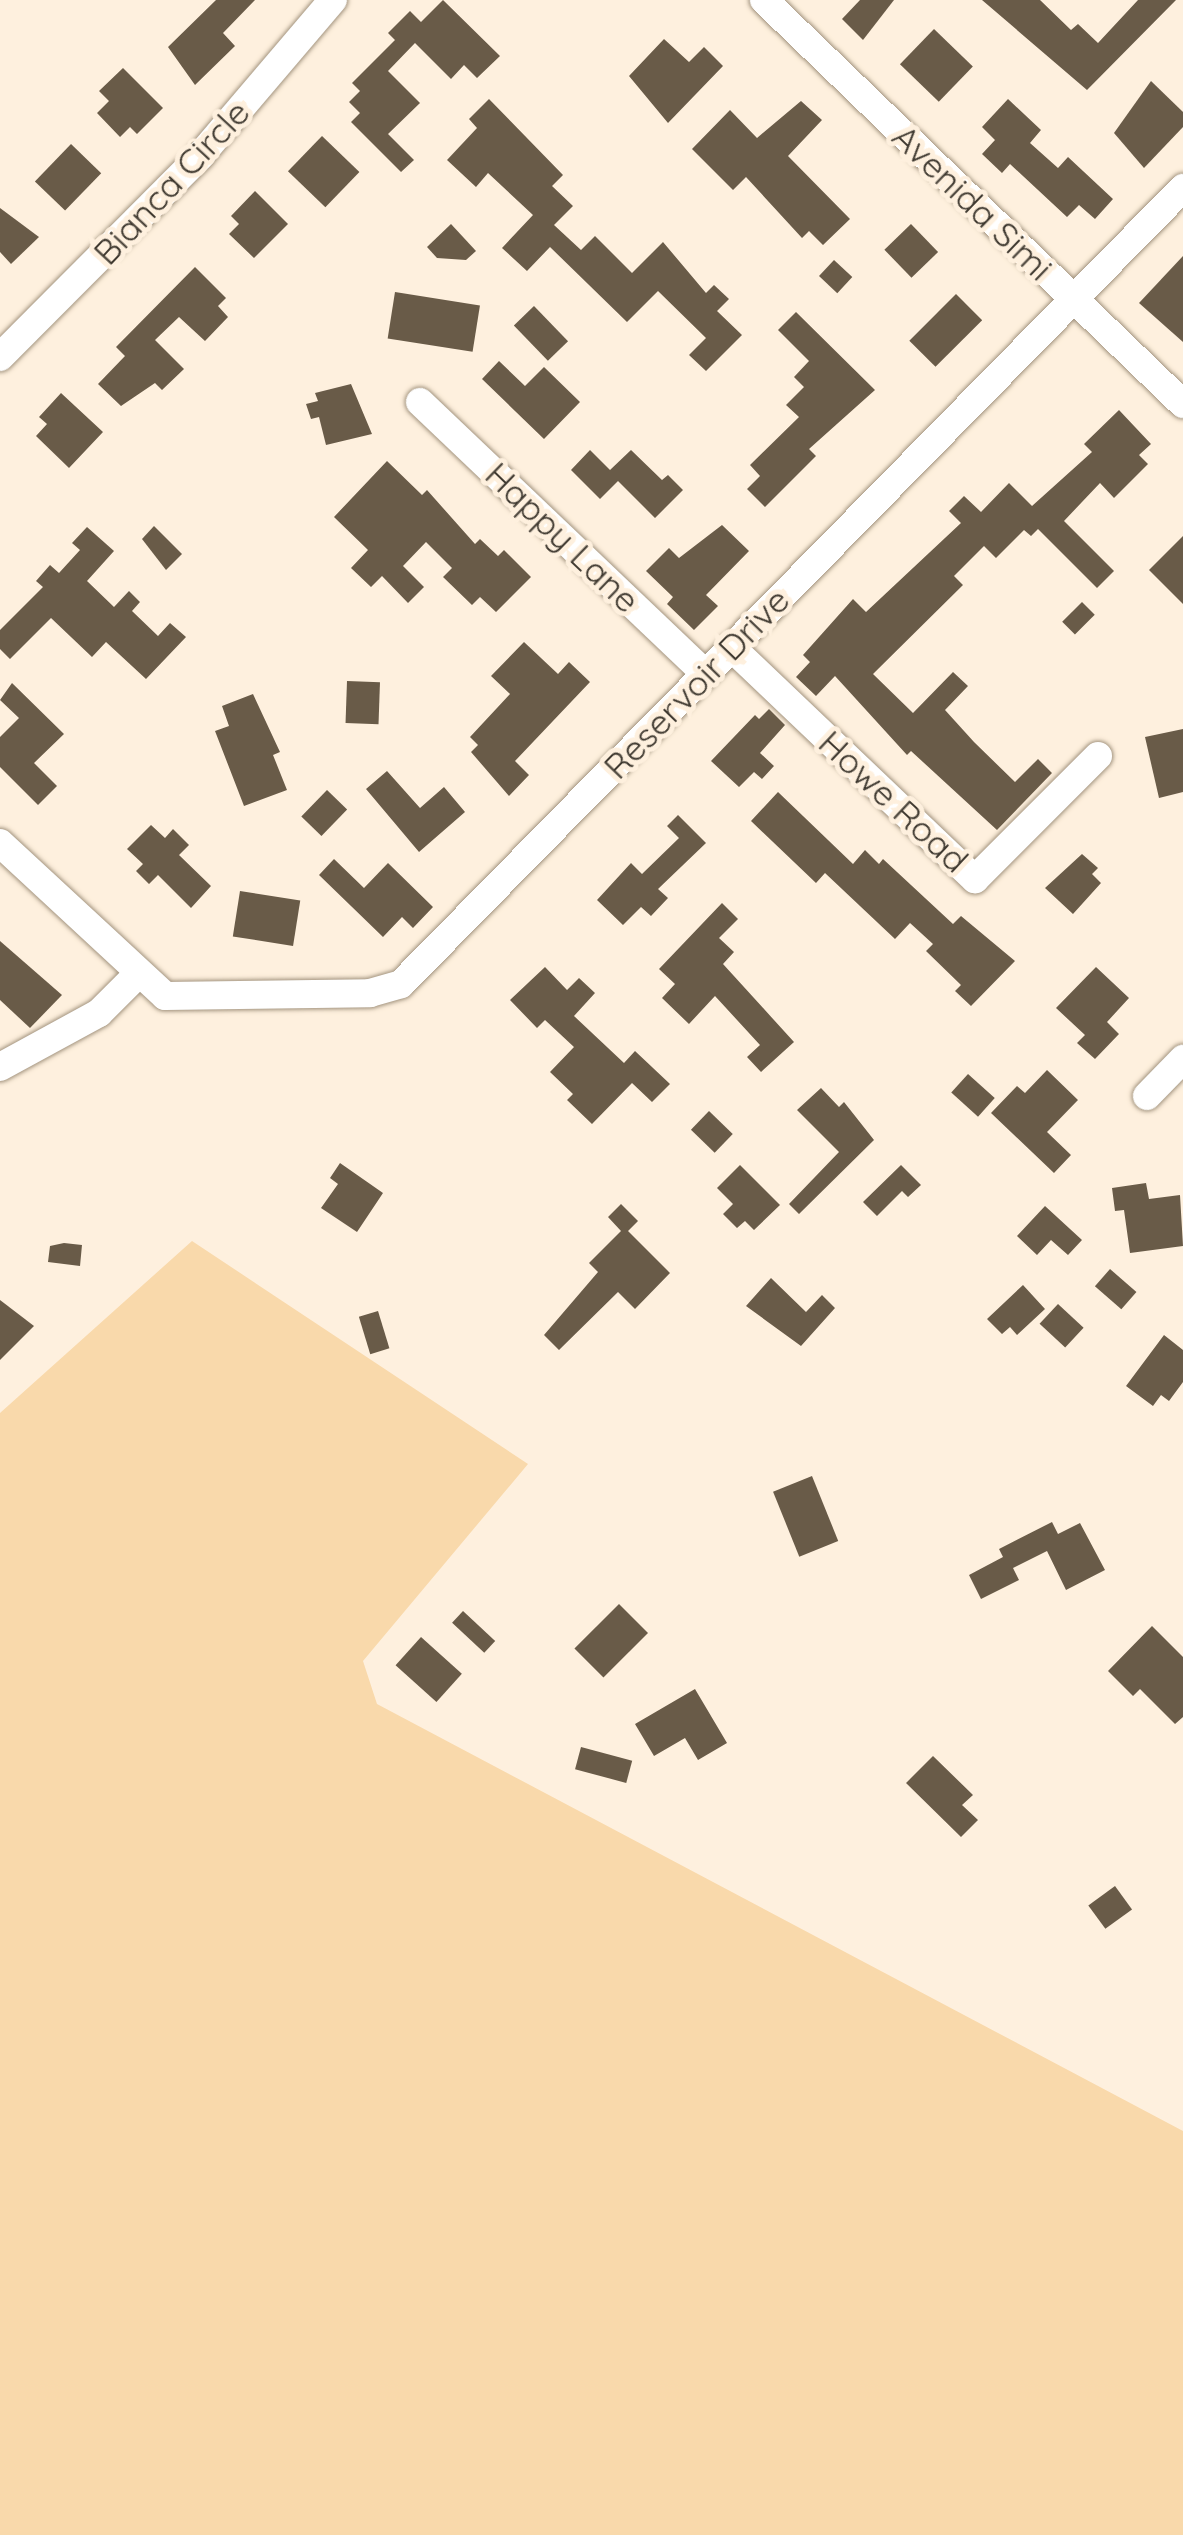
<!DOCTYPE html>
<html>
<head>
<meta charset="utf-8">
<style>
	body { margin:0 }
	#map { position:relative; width:1183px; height:2535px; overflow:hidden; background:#fef0de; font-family:Quicksand,sans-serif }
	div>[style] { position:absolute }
	.green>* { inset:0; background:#f9d9ab }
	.building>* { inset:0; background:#695b48; transform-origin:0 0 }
	.roads { filter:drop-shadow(0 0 2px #a3947f) drop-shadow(0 0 2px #a3947f) }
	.minor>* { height:28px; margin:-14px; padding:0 14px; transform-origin:14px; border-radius:14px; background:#fff }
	span { translate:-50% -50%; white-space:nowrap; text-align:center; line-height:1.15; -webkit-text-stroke:10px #fef0de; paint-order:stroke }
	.street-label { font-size:35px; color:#403a31 }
</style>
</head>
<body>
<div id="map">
	<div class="green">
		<i style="clip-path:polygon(192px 1241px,528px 1464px,363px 1661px,377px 1704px,1183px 2131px,1183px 2535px,0 2535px,0 1413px)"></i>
	</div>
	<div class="building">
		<i style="clip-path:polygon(216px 0,255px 0,223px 33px,235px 46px,195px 85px,168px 47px)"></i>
		<i style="clip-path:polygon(443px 0,500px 56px,477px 78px,464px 65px,451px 79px,415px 43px,388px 71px,420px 103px,388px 134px,414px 160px,401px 172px,351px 122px,360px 113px,349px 102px,360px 91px,352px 83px,395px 40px,388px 33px,410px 11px,421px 22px)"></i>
		<i style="clip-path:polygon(860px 0,894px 0,863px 40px,842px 19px)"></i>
		<i style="clip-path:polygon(982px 0,1040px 0,1071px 30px,1078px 24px,1098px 43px,1138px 0,1176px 0,1087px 90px)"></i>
		<i style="left:934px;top:29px;width:54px;height:49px;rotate:44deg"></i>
		<i style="clip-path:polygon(664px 39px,689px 62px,704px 47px,723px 66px,668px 123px,629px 76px)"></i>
		<i style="clip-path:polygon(123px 68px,163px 108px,137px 134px,130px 127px,120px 137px,97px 113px,109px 101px,99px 91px)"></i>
		<i style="clip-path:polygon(1151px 81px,1183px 112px,1183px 127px,1144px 168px,1114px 133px)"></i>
		<i style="clip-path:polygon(489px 99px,563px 175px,552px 186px,573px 206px,554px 225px,581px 250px,595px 236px,632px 273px,663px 242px,706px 293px,714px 285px,729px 299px,717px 311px,742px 335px,706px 371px,689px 355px,706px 338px,658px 291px,627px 322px,550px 247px,527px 271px,502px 248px,533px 215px,488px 173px,476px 187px,447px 160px,477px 128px,469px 119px)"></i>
		<i style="clip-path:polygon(1008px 99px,1041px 130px,1030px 143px,1058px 168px,1068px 157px,1113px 199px,1095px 219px,1079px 205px,1067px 217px,1010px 164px,1002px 173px,982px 154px,995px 140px,982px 127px)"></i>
		<i style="clip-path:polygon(801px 101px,822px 120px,788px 156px,850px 219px,823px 245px,809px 231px,802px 238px,746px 177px,733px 190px,692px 149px,730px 110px,757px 138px)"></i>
		<i style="left:322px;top:136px;width:52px;height:49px;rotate:44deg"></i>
		<i style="left:71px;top:144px;width:42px;height:52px;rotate:44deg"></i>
		<i style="clip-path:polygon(255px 191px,288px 224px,254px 258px,229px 234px,239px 224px,231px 216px)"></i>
		<i style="clip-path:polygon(0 208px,39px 237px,11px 264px,0 252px)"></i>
		<i style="clip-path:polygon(451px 224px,476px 251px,466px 260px,437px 258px,427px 247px)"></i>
		<i style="left:911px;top:224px;width:39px;height:37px;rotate:46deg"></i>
		<i style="clip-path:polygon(1183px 256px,1183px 342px,1139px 303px)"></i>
		<i style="left:834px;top:260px;width:25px;height:22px;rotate:43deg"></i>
		<i style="clip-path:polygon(195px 267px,226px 298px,218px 306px,228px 317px,205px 341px,179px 317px,155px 340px,184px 369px,162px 390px,155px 383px,121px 406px,98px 384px,125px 356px,116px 347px)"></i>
		<i style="left:395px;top:292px;width:86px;height:47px;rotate:9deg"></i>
		<i style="left:956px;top:294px;width:37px;height:66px;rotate:45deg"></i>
		<i style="left:534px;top:306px;width:49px;height:28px;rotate:46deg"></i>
		<i style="clip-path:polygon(796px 312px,875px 390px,809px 449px,816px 456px,765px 507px,747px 489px,760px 476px,750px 465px,799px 417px,786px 405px,804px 387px,794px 377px,809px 361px,778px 330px)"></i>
		<i style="clip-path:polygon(499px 361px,525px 386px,544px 367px,580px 402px,544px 439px,482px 379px)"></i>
		<i style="clip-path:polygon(351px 384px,372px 434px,326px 445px,319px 417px,311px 419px,306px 404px,318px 401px,315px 393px)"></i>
		<i style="clip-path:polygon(61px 393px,103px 432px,69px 468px,36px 436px,47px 424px,39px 417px)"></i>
		<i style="clip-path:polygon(1119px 410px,1151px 444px,1139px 455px,1148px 464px,1114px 498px,1100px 483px,1064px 521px,1114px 571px,1097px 588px,1038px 529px,1031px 536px,1024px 530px,996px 558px,984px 546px,954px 576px,963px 585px,873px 674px,913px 713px,953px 672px,968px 686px,945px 710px,974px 742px,1015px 782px,1038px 759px,1052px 773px,997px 830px,911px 751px,907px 755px,835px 676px,816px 696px,796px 677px,810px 662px,803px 655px,853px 599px,866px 612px,961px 523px,949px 511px,964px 496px,981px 512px,1009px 483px,1032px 506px,1092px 452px,1084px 444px)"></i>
		<i style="clip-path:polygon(590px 450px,610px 470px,631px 450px,662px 480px,668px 475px,683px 490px,655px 518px,618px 481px,600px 499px,571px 470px)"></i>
		<i style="clip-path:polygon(387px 461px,422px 495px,427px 490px,475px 544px,480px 539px,498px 556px,504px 550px,531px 577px,496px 612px,480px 597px,472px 605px,443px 577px,452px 568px,426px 542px,403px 566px,424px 587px,408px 603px,382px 576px,371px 587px,351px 568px,368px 550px,334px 517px)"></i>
		<i style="clip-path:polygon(722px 525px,749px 551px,706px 595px,718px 606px,694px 630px,667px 604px,673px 597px,646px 571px,669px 548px,679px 558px)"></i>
		<i style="clip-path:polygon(154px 526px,182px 554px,166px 570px,142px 539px)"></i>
		<i style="clip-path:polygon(87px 527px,114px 551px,87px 581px,114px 607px,129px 591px,140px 602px,132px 611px,158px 636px,170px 623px,186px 637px,146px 679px,106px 642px,92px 657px,51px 618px,10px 659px,0 649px,0 630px,43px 587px,36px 581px,50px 565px,59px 573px,80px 550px,72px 543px)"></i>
		<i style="clip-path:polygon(1183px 536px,1183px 604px,1149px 570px)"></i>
		<i style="left:1082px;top:602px;width:18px;height:28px;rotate:45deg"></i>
		<i style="clip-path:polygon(524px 642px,558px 674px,569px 662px,590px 682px,515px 761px,529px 775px,509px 796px,471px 752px,478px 745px,470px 737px,510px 694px,491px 676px)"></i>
		<i style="left:347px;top:681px;width:33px;height:42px;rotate:2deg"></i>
		<i style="clip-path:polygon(12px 683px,64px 734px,34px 763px,57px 786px,38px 805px,0 767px,0 737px,19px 718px,0 700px)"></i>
		<i style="clip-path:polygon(253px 694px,280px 752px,273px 755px,287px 790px,244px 806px,215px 731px,229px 726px,222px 706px)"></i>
		<i style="clip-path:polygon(769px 709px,785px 725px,760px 753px,774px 766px,762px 779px,754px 772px,739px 787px,711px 761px,755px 715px,759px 719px)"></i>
		<i style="clip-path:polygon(1183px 729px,1183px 792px,1159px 798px,1145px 737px)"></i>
		<i style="clip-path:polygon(387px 771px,420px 808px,444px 787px,465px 812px,419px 852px,366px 789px)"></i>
		<i style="left:327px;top:790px;width:28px;height:37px;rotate:44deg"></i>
		<i style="clip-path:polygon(778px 792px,853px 864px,865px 850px,879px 864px,883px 859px,953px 924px,961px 916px,1015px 961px,971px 1006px,955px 991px,961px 985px,926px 951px,933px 944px,910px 923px,895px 939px,825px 873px,816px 883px,751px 821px)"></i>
		<i style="clip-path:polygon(678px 815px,706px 843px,658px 889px,668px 898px,651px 916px,641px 907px,623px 925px,597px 900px,631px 863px,642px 874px,679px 838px,667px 826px)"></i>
		<i style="clip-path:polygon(151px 825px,165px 838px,173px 829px,189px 845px,179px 855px,211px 886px,191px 908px,158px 875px,149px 884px,136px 871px,143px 864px,127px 849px)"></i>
		<i style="clip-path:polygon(1082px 854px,1098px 868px,1092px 874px,1101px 883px,1073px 914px,1045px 888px)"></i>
		<i style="clip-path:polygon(334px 859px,364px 888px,388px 863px,433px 907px,413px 928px,402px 917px,383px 937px,319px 875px)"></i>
		<i style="left:240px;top:891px;width:61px;height:46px;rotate:9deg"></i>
		<i style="clip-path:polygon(722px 903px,738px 919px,719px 938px,734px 952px,723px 964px,794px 1042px,761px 1072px,747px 1057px,760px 1045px,715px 996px,689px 1024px,662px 998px,675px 984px,659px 969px)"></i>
		<i style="clip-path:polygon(0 941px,62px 995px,30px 1028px,0 1000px)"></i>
		<i style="clip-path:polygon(545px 967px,567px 990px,579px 978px,595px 993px,574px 1016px,624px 1063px,635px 1051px,670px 1084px,652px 1102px,632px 1083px,592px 1124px,567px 1100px,573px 1094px,550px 1072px,574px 1047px,545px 1020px,537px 1028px,510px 1000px)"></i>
		<i style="clip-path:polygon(1096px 967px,1129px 998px,1107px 1022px,1119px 1034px,1095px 1059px,1077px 1043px,1085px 1035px,1056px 1008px)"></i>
		<i style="clip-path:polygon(1047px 1070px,1078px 1100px,1047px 1132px,1071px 1155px,1054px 1173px,991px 1113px,1017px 1086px,1025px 1093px)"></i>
		<i style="left:968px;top:1074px;width:36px;height:25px;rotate:42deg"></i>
		<i style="clip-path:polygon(821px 1088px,839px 1107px,844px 1102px,874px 1140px,799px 1214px,789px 1204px,839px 1152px,797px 1110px)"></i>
		<i style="left:709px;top:1111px;width:33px;height:26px;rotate:44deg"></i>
		<i style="clip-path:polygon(340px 1163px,383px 1193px,357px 1232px,321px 1208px,338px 1184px,330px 1178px)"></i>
		<i style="clip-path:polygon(740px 1165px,780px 1205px,754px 1230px,745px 1221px,737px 1228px,723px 1214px,733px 1204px,717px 1188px)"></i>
		<i style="clip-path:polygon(901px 1165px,921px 1185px,908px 1197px,902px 1191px,877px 1216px,863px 1202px)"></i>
		<i style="clip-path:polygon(1146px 1183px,1149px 1199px,1180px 1195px,1183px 1246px,1130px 1253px,1124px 1210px,1115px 1211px,1112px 1188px)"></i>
		<i style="clip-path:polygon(621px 1204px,638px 1221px,628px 1231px,670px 1273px,635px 1309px,618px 1292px,559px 1350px,544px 1335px,598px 1272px,589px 1263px,621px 1231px,608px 1217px)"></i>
		<i style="clip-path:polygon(1045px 1206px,1082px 1240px,1068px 1255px,1051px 1240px,1037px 1255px,1017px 1236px)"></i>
		<i style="clip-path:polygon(64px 1243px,82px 1245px,80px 1266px,48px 1262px,50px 1246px)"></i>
		<i style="left:1110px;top:1269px;width:35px;height:23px;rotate:41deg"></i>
		<i style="clip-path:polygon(771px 1278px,806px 1312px,822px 1295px,835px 1308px,801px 1346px,746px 1306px)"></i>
		<i style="clip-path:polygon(1023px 1285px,1045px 1309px,1017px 1335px,1010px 1327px,1002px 1334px,987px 1319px)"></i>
		<i style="clip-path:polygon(0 1300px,34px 1326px,0 1360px)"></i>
		<i style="left:1058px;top:1304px;width:35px;height:27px;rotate:43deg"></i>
		<i style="left:378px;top:1311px;width:39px;height:20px;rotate:73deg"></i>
		<i style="clip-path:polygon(1164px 1335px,1183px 1350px,1183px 1382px,1169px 1401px,1161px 1395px,1153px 1406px,1126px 1386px)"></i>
		<i style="left:812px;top:1476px;width:70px;height:42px;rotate:68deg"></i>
		<i style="clip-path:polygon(1052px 1522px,1058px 1534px,1080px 1523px,1105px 1570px,1066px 1590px,1047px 1551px,1013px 1568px,1019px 1580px,981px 1599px,969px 1575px,1003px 1557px,999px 1549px)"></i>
		<i style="left:619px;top:1604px;width:41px;height:63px;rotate:45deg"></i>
		<i style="left:463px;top:1611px;width:44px;height:16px;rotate:43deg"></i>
		<i style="clip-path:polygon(1152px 1626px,1183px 1657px,1183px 1717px,1175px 1724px,1140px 1689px,1133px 1696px,1108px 1671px)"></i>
		<i style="left:421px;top:1637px;width:55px;height:38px;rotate:42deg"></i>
		<i style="clip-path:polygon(695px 1689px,727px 1743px,698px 1760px,685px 1738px,654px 1756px,635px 1724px)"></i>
		<i style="left:581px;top:1747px;width:53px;height:23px;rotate:15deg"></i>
		<i style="clip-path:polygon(933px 1756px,973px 1795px,962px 1805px,978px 1820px,961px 1837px,906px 1783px)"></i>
		<i style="left:1115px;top:1886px;width:29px;height:33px;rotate:54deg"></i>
	</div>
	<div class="roads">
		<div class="minor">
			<i style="left:764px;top:0;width:582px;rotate:43.96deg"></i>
			<i style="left:0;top:357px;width:284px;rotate:-45.1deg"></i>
			<i style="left:200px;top:156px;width:205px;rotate:-49.6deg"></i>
			<i style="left:420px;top:402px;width:393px;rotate:43.6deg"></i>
			<i style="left:731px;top:647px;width:337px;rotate:43.6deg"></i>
			<i style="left:975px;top:879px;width:174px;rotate:-45deg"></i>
			<i style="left:0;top:843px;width:225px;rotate:42.8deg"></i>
			<i style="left:165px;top:996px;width:205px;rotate:-0.8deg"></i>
			<i style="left:370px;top:993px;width:32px;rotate:-16deg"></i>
			<i style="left:401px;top:984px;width:1116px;rotate:-45.51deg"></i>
			<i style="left:0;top:1067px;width:113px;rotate:-28.6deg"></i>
			<i style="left:99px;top:1013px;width:52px;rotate:-45deg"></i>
			<i style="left:1147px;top:1096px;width:52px;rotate:-45.8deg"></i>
		</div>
	</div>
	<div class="street-label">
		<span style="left:171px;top:182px;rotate:-47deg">Bianca Circle</span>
		<span style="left:973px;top:202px;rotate:44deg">Avenida Simi</span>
		<span style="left:563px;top:537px;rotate:44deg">Happy Lane</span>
		<span style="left:696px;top:683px;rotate:-46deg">Reservoir Drive</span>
		<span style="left:894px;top:801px;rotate:43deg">Howe Road</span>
	</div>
</div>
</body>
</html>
